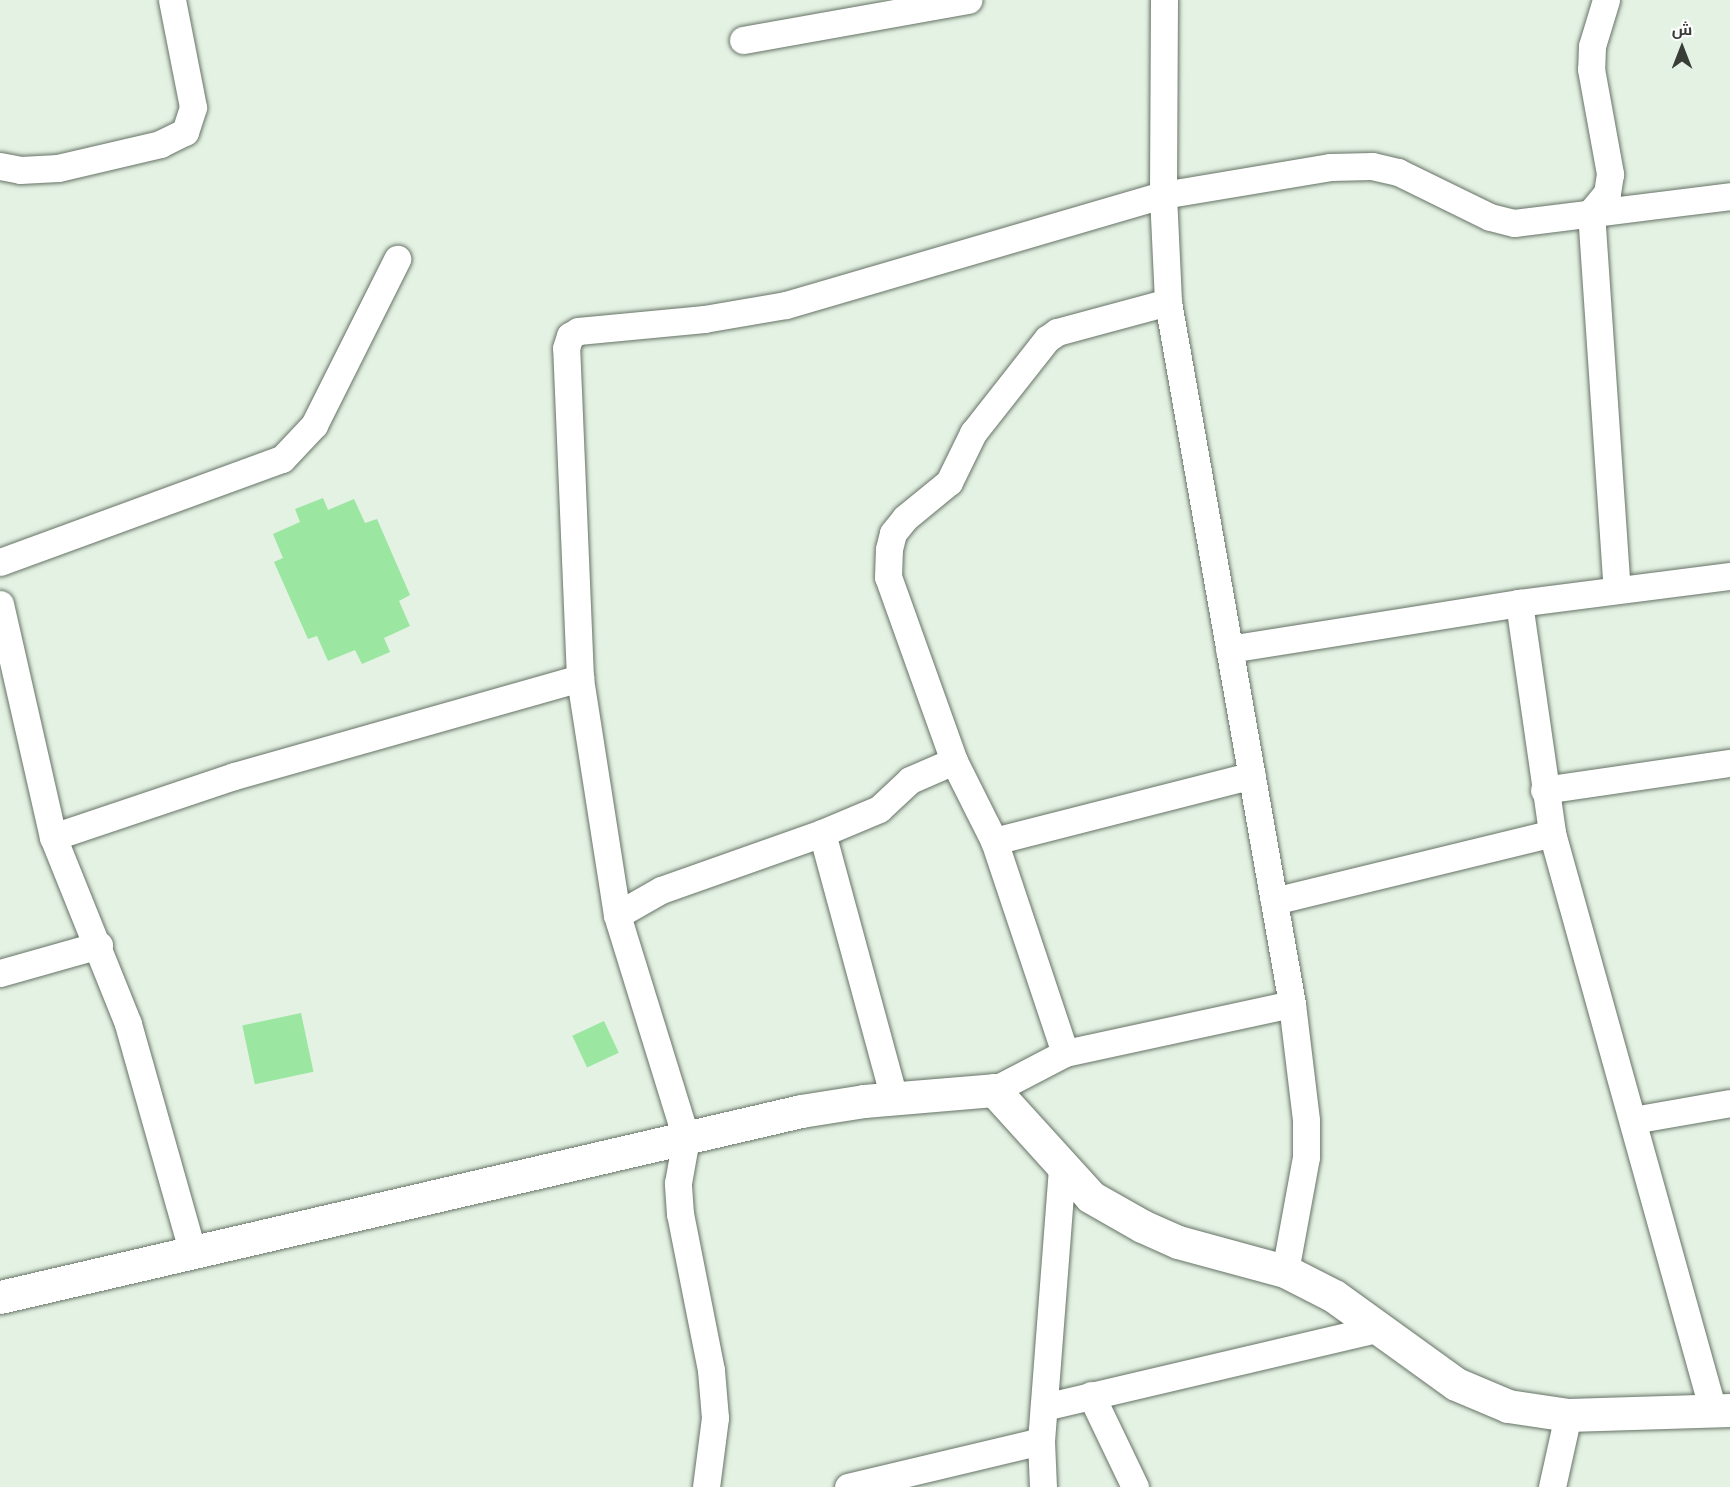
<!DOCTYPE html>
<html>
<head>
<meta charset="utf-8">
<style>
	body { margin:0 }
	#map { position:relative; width:1730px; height:1487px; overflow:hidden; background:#e4f2e4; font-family:"Roboto Condensed",Cairo,sans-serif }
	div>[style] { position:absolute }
	.building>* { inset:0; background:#9be6a0; transform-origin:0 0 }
	.roads { filter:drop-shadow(0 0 2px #667366) drop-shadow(0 0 2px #667366) }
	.minor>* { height:27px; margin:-13.5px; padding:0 13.5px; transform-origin:13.5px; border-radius:13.5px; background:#fff }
	.tertiary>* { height:33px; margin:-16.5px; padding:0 16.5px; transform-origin:16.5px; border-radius:16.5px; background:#fff }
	span { translate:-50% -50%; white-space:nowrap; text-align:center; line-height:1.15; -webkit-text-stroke:4.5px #fff; paint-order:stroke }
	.north { position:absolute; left:1652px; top:18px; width:60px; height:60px; -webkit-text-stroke:4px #fff; paint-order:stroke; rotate:0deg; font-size:16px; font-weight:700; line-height:24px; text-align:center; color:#383d38 }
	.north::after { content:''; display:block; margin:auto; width:21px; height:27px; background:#383d38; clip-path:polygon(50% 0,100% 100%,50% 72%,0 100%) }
</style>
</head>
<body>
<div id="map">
	<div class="building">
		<i style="clip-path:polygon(323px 498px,328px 510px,354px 499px,365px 523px,377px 519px,410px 595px,399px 601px,410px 626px,384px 638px,390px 652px,362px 664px,355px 650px,328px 661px,317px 636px,308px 639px,274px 562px,283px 558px,273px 534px,300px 522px,295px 509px)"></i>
		<i style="left:301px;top:1013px;width:60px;height:60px;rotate:78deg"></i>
		<i style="left:604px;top:1021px;width:35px;height:35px;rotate:65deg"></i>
	</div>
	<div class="roads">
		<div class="minor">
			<i style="left:1164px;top:0;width:195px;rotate:90.3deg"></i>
			<i style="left:1163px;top:195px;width:107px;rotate:87.3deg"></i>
			<i style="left:1168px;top:302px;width:713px;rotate:79.98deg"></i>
			<i style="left:1292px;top:1004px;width:117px;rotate:83.1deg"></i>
			<i style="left:1306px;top:1120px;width:37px;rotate:90deg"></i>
			<i style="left:1306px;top:1157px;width:116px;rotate:100.4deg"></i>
			<i style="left:1606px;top:0;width:48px;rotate:106.9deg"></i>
			<i style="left:1592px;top:46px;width:23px;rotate:92deg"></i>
			<i style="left:1591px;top:69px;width:107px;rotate:79.7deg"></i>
			<i style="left:1610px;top:174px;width:19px;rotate:99deg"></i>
			<i style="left:1607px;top:193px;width:25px;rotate:130deg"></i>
			<i style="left:1591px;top:212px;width:378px;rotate:86.1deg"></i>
			<i style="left:743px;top:40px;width:229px;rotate:-10.1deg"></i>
			<i style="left:0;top:166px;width:20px;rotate:11deg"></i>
			<i style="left:20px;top:170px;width:38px;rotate:-3deg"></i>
			<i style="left:58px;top:168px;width:105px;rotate:-13.2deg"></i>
			<i style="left:160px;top:144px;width:28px;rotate:-26deg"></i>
			<i style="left:185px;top:132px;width:26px;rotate:-72deg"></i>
			<i style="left:193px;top:107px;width:109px;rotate:-101.1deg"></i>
			<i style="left:0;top:562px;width:300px;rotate:-20.1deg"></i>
			<i style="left:282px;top:459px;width:47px;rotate:-46.7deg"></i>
			<i style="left:314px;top:425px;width:186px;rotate:-63.4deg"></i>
			<i style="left:1519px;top:603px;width:232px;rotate:81.8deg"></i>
			<i style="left:1552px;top:833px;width:600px;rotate:74.43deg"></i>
			<i style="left:0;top:604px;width:239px;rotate:77.2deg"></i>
			<i style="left:53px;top:837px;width:201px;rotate:68.1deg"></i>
			<i style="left:128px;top:1024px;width:238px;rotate:74.2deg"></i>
			<i style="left:1229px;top:649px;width:294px;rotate:-9deg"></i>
			<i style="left:1519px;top:603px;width:213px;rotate:-7.3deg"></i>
			<i style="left:1544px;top:790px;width:188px;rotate:-8.3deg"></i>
			<i style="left:822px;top:833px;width:275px;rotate:74.8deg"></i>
			<i style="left:53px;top:837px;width:191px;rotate:-18.6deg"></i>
			<i style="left:234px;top:776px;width:360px;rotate:-15.8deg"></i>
			<i style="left:994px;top:841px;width:266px;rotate:-14.3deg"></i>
			<i style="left:1274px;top:901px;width:286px;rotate:-13.7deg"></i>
			<i style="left:617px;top:915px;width:51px;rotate:-29.6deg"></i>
			<i style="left:661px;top:890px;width:171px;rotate:-19.5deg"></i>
			<i style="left:822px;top:833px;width:62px;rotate:-22.8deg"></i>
			<i style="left:879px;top:809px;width:42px;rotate:-43.1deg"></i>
			<i style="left:910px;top:780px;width:48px;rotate:-23.4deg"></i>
			<i style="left:0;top:973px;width:103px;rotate:-15.8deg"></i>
			<i style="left:1065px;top:1053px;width:224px;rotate:-108.5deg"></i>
			<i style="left:994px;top:841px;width:89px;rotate:-116.6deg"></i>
			<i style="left:954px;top:761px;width:195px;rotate:-109.7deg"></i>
			<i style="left:888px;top:577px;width:28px;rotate:-88deg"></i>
			<i style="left:889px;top:549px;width:16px;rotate:-76deg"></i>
			<i style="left:893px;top:533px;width:19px;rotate:-51deg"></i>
			<i style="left:905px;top:518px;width:57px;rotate:-39.3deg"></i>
			<i style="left:949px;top:482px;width:55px;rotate:-63.9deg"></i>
			<i style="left:973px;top:433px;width:120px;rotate:-51.8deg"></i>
			<i style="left:1047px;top:339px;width:12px;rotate:-35deg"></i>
			<i style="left:1057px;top:332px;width:115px;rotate:-15.1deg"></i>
			<i style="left:994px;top:1090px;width:80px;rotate:-27.5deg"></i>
			<i style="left:1065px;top:1053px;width:232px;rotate:-12.2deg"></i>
			<i style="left:1633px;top:1120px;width:98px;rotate:-9.9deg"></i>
			<i style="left:1091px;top:1395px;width:102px;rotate:64.4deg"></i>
			<i style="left:1044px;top:1407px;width:346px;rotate:-13.2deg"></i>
			<i style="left:706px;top:1487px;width:70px;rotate:-82.6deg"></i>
			<i style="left:715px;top:1418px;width:48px;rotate:-94.8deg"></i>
			<i style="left:711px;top:1370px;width:159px;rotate:-101.2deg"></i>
			<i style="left:680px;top:1214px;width:31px;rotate:-94deg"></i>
			<i style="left:678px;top:1183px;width:46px;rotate:-79.9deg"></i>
			<i style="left:686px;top:1138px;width:233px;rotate:-107.2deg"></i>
			<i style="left:617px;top:915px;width:240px;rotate:-98.9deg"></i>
			<i style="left:580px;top:678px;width:330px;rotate:-92.4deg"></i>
			<i style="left:566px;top:348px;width:13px;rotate:-72deg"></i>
			<i style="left:570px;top:336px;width:9px;rotate:-32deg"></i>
			<i style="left:578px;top:331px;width:127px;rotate:-5.4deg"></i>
			<i style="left:704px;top:319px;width:83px;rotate:-9.7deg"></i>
			<i style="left:786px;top:305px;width:393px;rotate:-16.3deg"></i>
			<i style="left:1163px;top:195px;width:169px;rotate:-9.5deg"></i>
			<i style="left:1330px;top:167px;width:42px;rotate:-1.4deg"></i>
			<i style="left:1372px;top:166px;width:27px;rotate:13deg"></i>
			<i style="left:1398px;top:172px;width:102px;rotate:26.1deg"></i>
			<i style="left:1490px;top:217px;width:25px;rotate:14deg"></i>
			<i style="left:1514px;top:223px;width:218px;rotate:-7.1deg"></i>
			<i style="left:848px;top:1487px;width:198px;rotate:-13.4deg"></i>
			<i style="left:1043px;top:1487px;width:46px;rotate:-92.5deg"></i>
			<i style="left:1041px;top:1441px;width:276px;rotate:-85.6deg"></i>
			<i style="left:1552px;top:1487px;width:74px;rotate:-77.5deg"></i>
		</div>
		<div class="tertiary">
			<i style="left:0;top:1297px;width:822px;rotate:-13.07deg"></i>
			<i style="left:801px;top:1111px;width:64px;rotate:-9deg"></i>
			<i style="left:864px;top:1101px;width:130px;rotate:-4.8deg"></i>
			<i style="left:994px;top:1090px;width:144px;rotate:47.8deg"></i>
			<i style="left:1091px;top:1197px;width:59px;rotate:29.6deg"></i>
			<i style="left:1142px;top:1226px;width:39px;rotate:24deg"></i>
			<i style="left:1178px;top:1242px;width:111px;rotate:15.2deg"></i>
			<i style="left:1285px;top:1271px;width:55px;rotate:27deg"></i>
			<i style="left:1334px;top:1296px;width:150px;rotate:35.8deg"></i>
			<i style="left:1456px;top:1384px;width:56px;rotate:22.9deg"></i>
			<i style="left:1508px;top:1406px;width:61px;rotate:8.5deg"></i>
			<i style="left:1568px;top:1415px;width:162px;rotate:-1.8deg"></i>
		</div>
	</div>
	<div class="north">ش</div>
</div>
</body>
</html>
